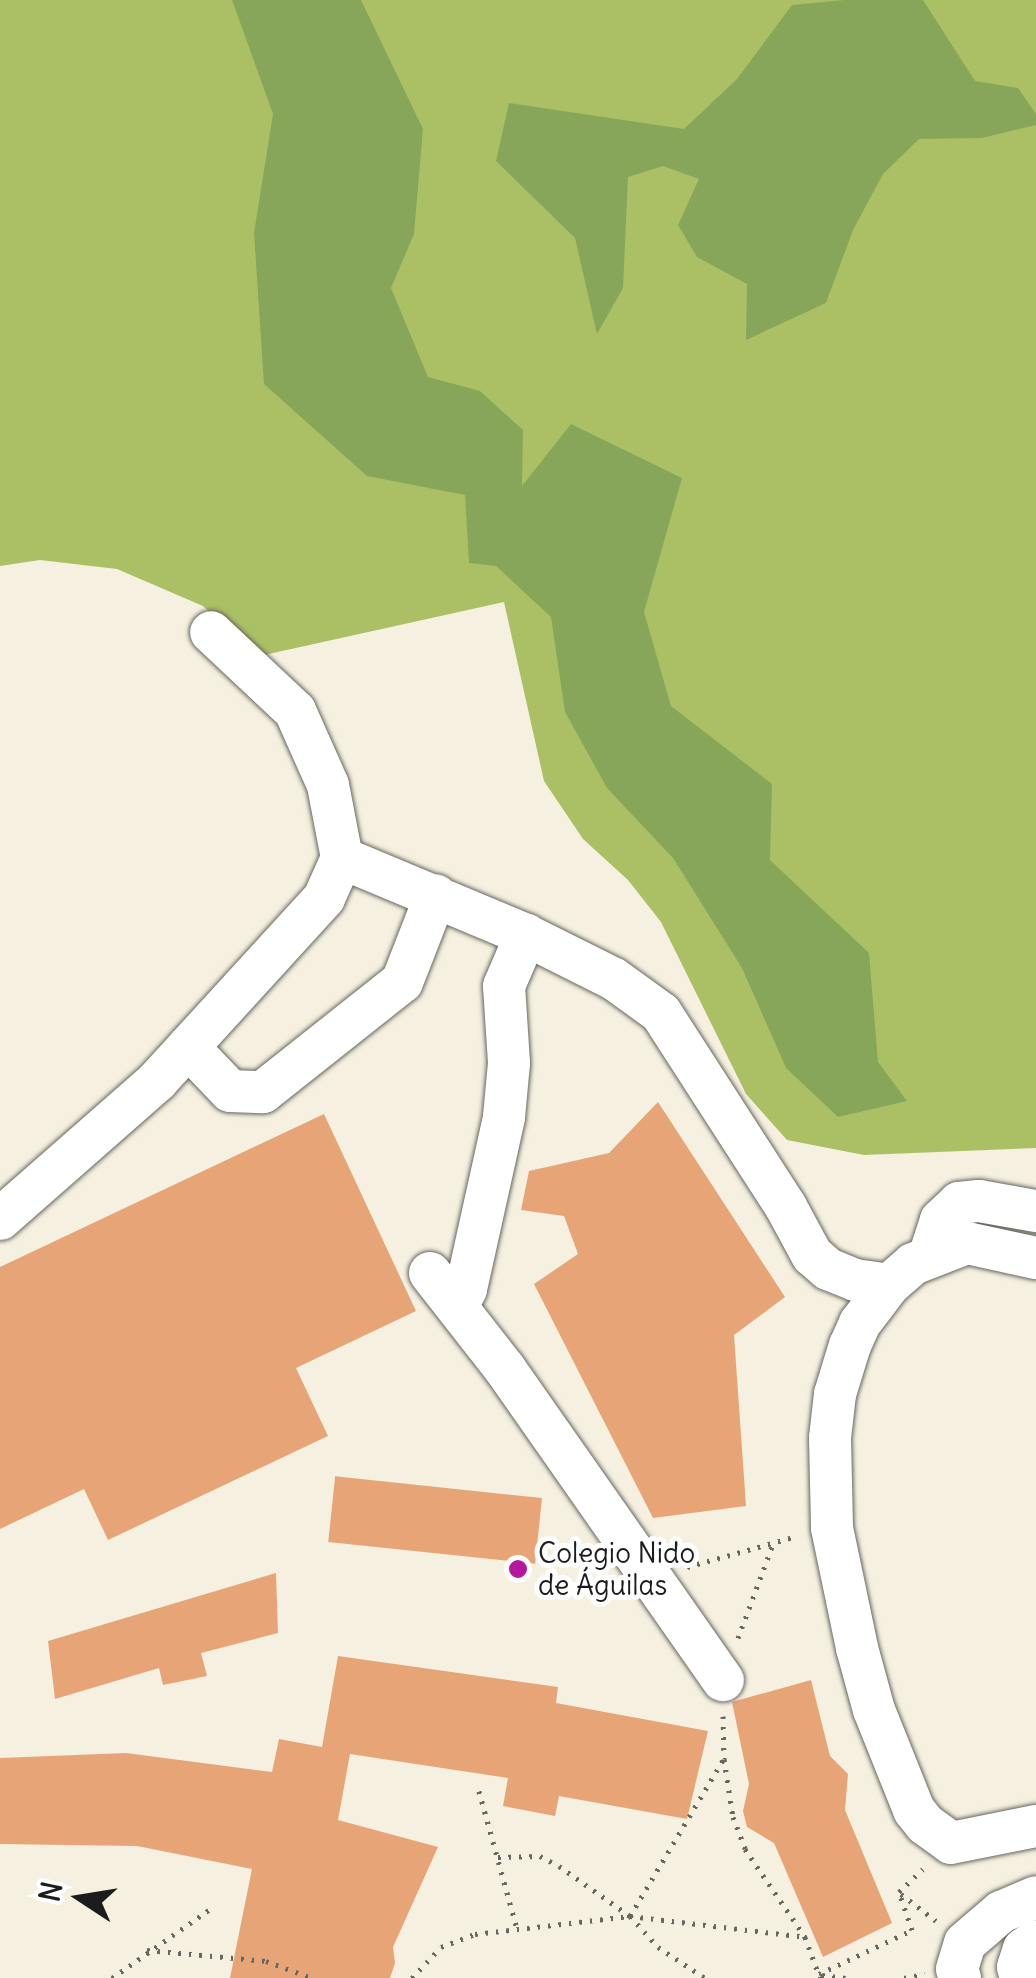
<!DOCTYPE html>
<html>
<head>
<meta charset="utf-8">
<style>
	body { margin:0 }
	#map { position:relative; width:1036px; height:1978px; overflow:hidden; background:#f5f0df; font-family:Delius,sans-serif }
	div>[style] { position:absolute }
	.green>* { inset:0; background:#abc065 }
	.forest>* { inset:0; background:#88a65a }
	.building>* { inset:0; background:#e7a577; transform-origin:0 0 }
	.path>* { height:5px; margin-top:-2.5px; transform-origin:0; background:repeating-linear-gradient(90deg,#686660 0 2.5px,transparent 0 10.5px) }
	.roads { filter:drop-shadow(0 0 2px #686660) drop-shadow(0 0 2px #686660) }
	.minor>* { height:42px; margin:-21px; padding:0 21px; transform-origin:21px; border-radius:21px; background:#fff }
	.dots>* { width:28px; height:28px; translate:-50% -50%; box-sizing:border-box; border:5px solid #fff; border-radius:50% }
	span { translate:-50% -50%; white-space:nowrap; text-align:center; line-height:1.15; -webkit-text-stroke:10px #fff; paint-order:stroke }
	.poi-label { font-size:28px; color:#1c1c1c }
	.left { translate:0 -50%; text-align:left }
	.north { position:absolute; left:30px; top:1848px; width:100px; height:100px; -webkit-text-stroke:8px #fff; paint-order:stroke; rotate:282deg; font-size:28px; font-weight:700; line-height:40px; text-align:center; color:#1c1c1c }
	.north::after { content:''; display:block; margin:auto; width:35px; height:45px; background:#1c1c1c; clip-path:polygon(50% 0,100% 100%,50% 72%,0 100%) }
</style>
</head>
<body>
<div id="map">
	<div class="green">
		<i style="clip-path:polygon(0 0,1036px 0,1036px 1148px,864px 1155px,787px 1140px,746px 1094px,661px 922px,628px 880px,583px 839px,544px 781px,504px 602px,255px 657px,203px 606px,117px 569px,40px 560px,0 566px)"></i>
	</div>
	<div class="forest">
		<i style="clip-path:polygon(232px 0,361px 0,423px 129px,414px 234px,391px 288px,428px 377px,480px 391px,523px 430px,522px 486px,571px 424px,682px 478px,644px 612px,671px 706px,772px 784px,770px 860px,869px 953px,878px 1062px,907px 1101px,838px 1117px,786px 1068px,742px 968px,673px 858px,607px 788px,565px 712px,551px 617px,496px 566px,469px 563px,465px 495px,367px 476px,264px 384px,254px 233px,273px 114px)"></i>
		<i style="clip-path:polygon(844px 0,923px 0,975px 81px,1018px 88px,1036px 114px,1036px 125px,982px 138px,919px 139px,883px 174px,853px 230px,826px 303px,746px 340px,747px 284px,697px 257px,678px 225px,699px 179px,663px 166px,628px 177px,623px 288px,597px 334px,575px 238px,496px 161px,509px 103px,684px 129px,737px 79px,792px 5px)"></i>
	</div>
	<div class="building">
		<i style="clip-path:polygon(658px 1102px,785px 1297px,734px 1335px,746px 1506px,653px 1518px,534px 1284px,578px 1254px,564px 1216px,521px 1210px,529px 1171px,609px 1153px)"></i>
		<i style="clip-path:polygon(324px 1114px,416px 1311px,296px 1368px,328px 1436px,108px 1540px,84px 1489px,0 1529px,0 1267px)"></i>
		<i style="left:542px;top:1498px;width:66px;height:208px;rotate:96deg"></i>
		<i style="clip-path:polygon(276px 1573px,278px 1633px,201px 1653px,207px 1676px,163px 1685px,159px 1668px,55px 1699px,48px 1641px)"></i>
		<i style="clip-path:polygon(338px 1656px,558px 1687px,556px 1703px,708px 1731px,687px 1819px,559px 1796px,555px 1816px,503px 1806px,508px 1778px,350px 1754px,338px 1820px,438px 1847px,393px 1947px,395px 1963px,390px 1978px,230px 1978px,252px 1869px,137px 1846px,0 1844px,0 1758px,126px 1753px,272px 1772px,279px 1739px,322px 1747px)"></i>
		<i style="clip-path:polygon(811px 1680px,830px 1756px,848px 1774px,845px 1810px,892px 1923px,823px 1957px,774px 1843px,747px 1827px,743px 1811px,749px 1784px,732px 1702px)"></i>
	</div>
	<div class="path">
		<i style="left:687px;top:1567px;width:114px;rotate:-15.7deg"></i>
		<i style="left:738px;top:1638px;width:103px;rotate:-69.6deg"></i>
		<i style="left:723px;top:1716px;width:43px;rotate:88.7deg"></i>
		<i style="left:724px;top:1759px;width:59px;rotate:81.2deg"></i>
		<i style="left:733px;top:1817px;width:34px;rotate:69deg"></i>
		<i style="left:745px;top:1849px;width:107px;rotate:55.7deg"></i>
		<i style="left:479px;top:1791px;width:143px;rotate:74.6deg"></i>
		<i style="left:498px;top:1857px;width:42px;rotate:-1.4deg"></i>
		<i style="left:540px;top:1856px;width:21px;rotate:28deg"></i>
		<i style="left:559px;top:1866px;width:87px;rotate:35.2deg"></i>
		<i style="left:630px;top:1916px;width:42px;rotate:47.9deg"></i>
		<i style="left:658px;top:1947px;width:56px;rotate:33.4deg"></i>
		<i style="left:901px;top:1894px;width:44px;rotate:37.6deg"></i>
		<i style="left:630px;top:1916px;width:182px;rotate:-59.2deg"></i>
		<i style="left:147px;top:1950px;width:120px;rotate:5.3deg"></i>
		<i style="left:266px;top:1961px;width:49px;rotate:20.3deg"></i>
		<i style="left:819px;top:1974px;width:103px;rotate:-25.3deg"></i>
		<i style="left:912px;top:1930px;width:40px;rotate:-108.9deg"></i>
		<i style="left:899px;top:1892px;width:33px;rotate:-44deg"></i>
		<i style="left:822px;top:1975px;width:26px;rotate:7deg"></i>
		<i style="left:112px;top:1978px;width:123px;rotate:-35.1deg"></i>
		<i style="left:412px;top:1978px;width:42px;rotate:-46.9deg"></i>
		<i style="left:441px;top:1947px;width:36px;rotate:-21deg"></i>
		<i style="left:475px;top:1934px;width:156px;rotate:-6.6deg"></i>
		<i style="left:630px;top:1916px;width:176px;rotate:6.8deg"></i>
		<i style="left:805px;top:1937px;width:44px;rotate:69.9deg"></i>
		<i style="left:904px;top:1978px;width:21px;rotate:-11deg"></i>
	</div>
	<div class="roads">
		<div class="minor">
			<i style="left:342px;top:858px;width:199px;rotate:22.7deg"></i>
			<i style="left:526px;top:935px;width:98px;rotate:26.6deg"></i>
			<i style="left:614px;top:979px;width:58px;rotate:35.9deg"></i>
			<i style="left:661px;top:1013px;width:231px;rotate:57.2deg"></i>
			<i style="left:786px;top:1207px;width:55px;rotate:61.6deg"></i>
			<i style="left:812px;top:1255px;width:21px;rotate:41deg"></i>
			<i style="left:828px;top:1269px;width:29px;rotate:22deg"></i>
			<i style="left:855px;top:1280px;width:34px;rotate:8deg"></i>
			<i style="left:889px;top:1285px;width:32px;rotate:-41deg"></i>
			<i style="left:913px;top:1264px;width:58px;rotate:-21.3deg"></i>
			<i style="left:967px;top:1243px;width:71px;rotate:12.3deg"></i>
			<i style="left:188px;top:1047px;width:61px;rotate:46.3deg"></i>
			<i style="left:230px;top:1091px;width:33px;rotate:2deg"></i>
			<i style="left:263px;top:1092px;width:177px;rotate:-38.4deg"></i>
			<i style="left:402px;top:982px;width:93px;rotate:-68.7deg"></i>
			<i style="left:0;top:1219px;width:209px;rotate:-41.3deg"></i>
			<i style="left:157px;top:1081px;width:248px;rotate:-47.6deg"></i>
			<i style="left:324px;top:898px;width:44px;rotate:-65.8deg"></i>
			<i style="left:342px;top:858px;width:74px;rotate:-100.9deg"></i>
			<i style="left:328px;top:785px;width:81px;rotate:-114deg"></i>
			<i style="left:295px;top:711px;width:115px;rotate:-136.8deg"></i>
			<i style="left:929px;top:1257px;width:39px;rotate:-72deg"></i>
			<i style="left:941px;top:1220px;width:25px;rotate:-43deg"></i>
			<i style="left:959px;top:1203px;width:20px;rotate:-6deg"></i>
			<i style="left:979px;top:1201px;width:58px;rotate:10deg"></i>
			<i style="left:430px;top:1273px;width:122px;rotate:52deg"></i>
			<i style="left:505px;top:1369px;width:380px;rotate:55deg"></i>
			<i style="left:889px;top:1285px;width:48px;rotate:127.3deg"></i>
			<i style="left:860px;top:1323px;width:24px;rotate:114deg"></i>
			<i style="left:850px;top:1345px;width:51px;rotate:107deg"></i>
			<i style="left:835px;top:1394px;width:44px;rotate:96.5deg"></i>
			<i style="left:830px;top:1438px;width:90px;rotate:88.7deg"></i>
			<i style="left:832px;top:1528px;width:123px;rotate:78.2deg"></i>
			<i style="left:857px;top:1648px;width:64px;rotate:74.7deg"></i>
			<i style="left:874px;top:1710px;width:108px;rotate:68.2deg"></i>
			<i style="left:914px;top:1810px;width:18px;rotate:52deg"></i>
			<i style="left:925px;top:1824px;width:32px;rotate:36deg"></i>
			<i style="left:951px;top:1843px;width:87px;rotate:-11.3deg"></i>
			<i style="left:457px;top:1307px;width:20px;rotate:-63deg"></i>
			<i style="left:466px;top:1289px;width:176px;rotate:-77.5deg"></i>
			<i style="left:504px;top:1117px;width:54px;rotate:-84.7deg"></i>
			<i style="left:509px;top:1063px;width:77px;rotate:-93.7deg"></i>
			<i style="left:504px;top:986px;width:56px;rotate:-66.7deg"></i>
			<i style="left:960px;top:1978px;width:9px;rotate:-108deg"></i>
			<i style="left:957px;top:1969px;width:27px;rotate:-73deg"></i>
			<i style="left:965px;top:1943px;width:48px;rotate:-40.7deg"></i>
			<i style="left:1001px;top:1912px;width:38px;rotate:-23deg"></i>
			<i style="left:1021px;top:1978px;width:11px;rotate:-105deg"></i>
			<i style="left:1018px;top:1967px;width:19px;rotate:-72deg"></i>
			<i style="left:1024px;top:1949px;width:14px;rotate:-34deg"></i>
		</div>
	</div>
	<div class="dots">
		<i style="left:518px;top:1569px;background:#b5179e"></i>
	</div>
	<div class="poi-label">
		<span class="left" style="left:538px;top:1569px">Colegio Nido<br>de Águilas</span>
	</div>
	<div class="north">N</div>
</div>
</body>
</html>
